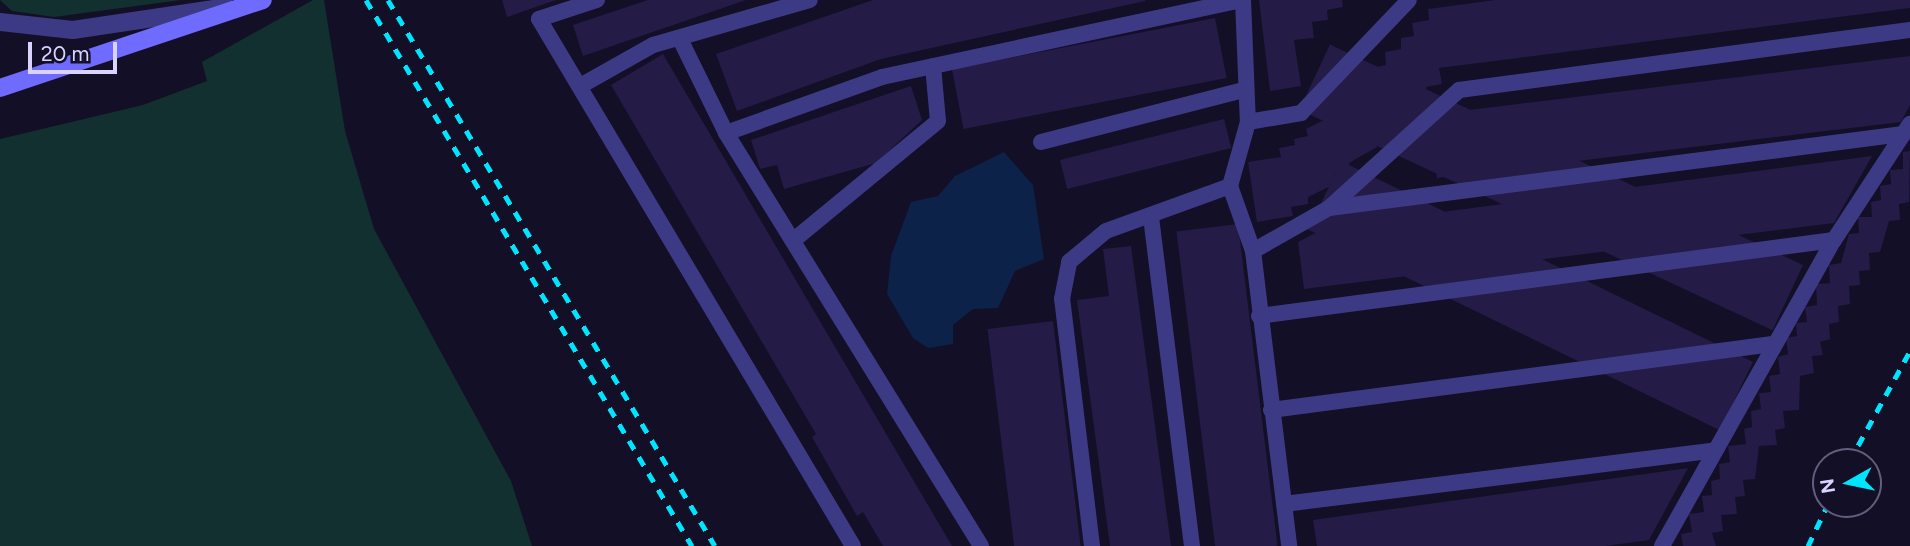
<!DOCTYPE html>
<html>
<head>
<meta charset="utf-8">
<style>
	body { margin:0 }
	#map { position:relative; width:1910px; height:546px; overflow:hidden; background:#130f26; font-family:Figtree,sans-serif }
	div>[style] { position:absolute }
	.green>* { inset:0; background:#12302f }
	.water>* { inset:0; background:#0c2248 }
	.building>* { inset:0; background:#241b47; transform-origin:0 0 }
	.lane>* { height:16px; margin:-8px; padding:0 8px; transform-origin:8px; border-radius:8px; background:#3d3a85 }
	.street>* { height:18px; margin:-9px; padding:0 9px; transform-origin:9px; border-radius:9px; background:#3d3a85 }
	.secondary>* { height:18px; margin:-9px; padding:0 9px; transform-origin:9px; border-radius:9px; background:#6f6bff }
	.rail>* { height:5px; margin-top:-2.5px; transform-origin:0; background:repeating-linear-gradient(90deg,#00e5ff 0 10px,transparent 0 19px) }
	span { translate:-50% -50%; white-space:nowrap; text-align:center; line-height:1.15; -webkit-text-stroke:5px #130f26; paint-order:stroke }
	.north { position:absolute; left:1812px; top:448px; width:70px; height:70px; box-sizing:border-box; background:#130f26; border:2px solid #625e7d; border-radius:50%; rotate:261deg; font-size:19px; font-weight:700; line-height:28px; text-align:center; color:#d9d4ff }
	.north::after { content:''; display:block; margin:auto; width:24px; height:32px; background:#00e5ff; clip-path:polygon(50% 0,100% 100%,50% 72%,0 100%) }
	.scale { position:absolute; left:28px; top:42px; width:89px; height:32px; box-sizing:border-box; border:4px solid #d9d4ff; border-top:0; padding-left:9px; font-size:21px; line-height:24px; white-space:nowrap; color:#d9d4ff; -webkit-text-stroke:5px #130f26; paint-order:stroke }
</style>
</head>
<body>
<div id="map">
	<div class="green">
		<i style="clip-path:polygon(0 0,181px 0,54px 17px,12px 11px)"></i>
		<i style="clip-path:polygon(313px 0,324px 0,345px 131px,374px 229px,511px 481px,532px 546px,0 546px,0 139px,143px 105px,207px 81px,202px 62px)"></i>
	</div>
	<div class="water">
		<i style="clip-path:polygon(1004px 152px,1033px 185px,1044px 259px,1015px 271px,998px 308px,973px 309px,953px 325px,953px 344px,928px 348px,913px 338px,887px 294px,891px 256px,911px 202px,938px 196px,955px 176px)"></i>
	</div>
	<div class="building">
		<i style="clip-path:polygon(502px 0,556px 0,507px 17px)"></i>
		<i style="clip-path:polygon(648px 0,746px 0,583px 56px,573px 25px)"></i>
		<i style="clip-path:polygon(873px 0,1145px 0,1145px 1px,881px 59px,737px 111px,716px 54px)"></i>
		<i style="clip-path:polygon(1259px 0,1342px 0,1343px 7px,1327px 10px,1328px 20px,1312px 22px,1314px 38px,1294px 40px,1301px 86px,1270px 91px)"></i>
		<i style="clip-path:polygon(1495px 0,1910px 0,1910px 8px,1439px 68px,1442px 84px,1426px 87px,1428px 96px,1415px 99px,1417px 108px,1388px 122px,1389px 133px,1375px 136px,1377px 147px,1349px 163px,1350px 172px,1334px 175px,1335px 184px,1308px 197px,1308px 204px,1291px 207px,1293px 216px,1257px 222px,1248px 162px,1281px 157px,1279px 148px,1295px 145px,1294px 139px,1308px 136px,1306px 129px,1332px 116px,1331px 108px,1344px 105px,1342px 93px,1373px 81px,1371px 68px,1386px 65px,1385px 52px,1401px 49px,1401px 38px,1414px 36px,1412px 23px,1429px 20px,1428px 9px)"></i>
		<i style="left:1215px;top:18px;width:61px;height:268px;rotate:79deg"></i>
		<i style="clip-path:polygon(663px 54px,952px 546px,883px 546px,863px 512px,857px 516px,812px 437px,816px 434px,611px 85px)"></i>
		<i style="clip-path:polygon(1910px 56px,1910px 105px,1901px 122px,1437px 178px,1433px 136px,1461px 111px)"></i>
		<i style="clip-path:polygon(911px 86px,922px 120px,876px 163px,784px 189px,777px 165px,760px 169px,751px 140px)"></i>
		<i style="left:1224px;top:119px;width:30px;height:169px;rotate:76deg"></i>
		<i style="clip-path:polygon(1910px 151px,1909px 202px,1899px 204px,1900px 220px,1889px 221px,1880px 252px,1869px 253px,1870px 270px,1859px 271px,1860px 285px,1849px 286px,1850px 304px,1838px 306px,1839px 322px,1829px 324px,1830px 339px,1820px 342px,1823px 355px,1812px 356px,1814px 373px,1800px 376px,1799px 410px,1783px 411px,1785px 428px,1775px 430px,1777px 445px,1759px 446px,1755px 479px,1743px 480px,1745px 496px,1735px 497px,1737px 514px,1721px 515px,1723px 531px,1712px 533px,1716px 546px,1683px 546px,1681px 534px,1692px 532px,1689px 514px,1704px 512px,1702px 496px,1712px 495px,1711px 481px,1720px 479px,1719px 464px,1730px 462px,1728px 446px,1746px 444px,1744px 429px,1752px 427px,1751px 411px,1761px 409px,1759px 393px,1771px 392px,1769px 376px,1780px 374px,1778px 357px,1788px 354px,1786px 338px,1797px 336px,1796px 323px,1807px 322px,1805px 307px,1817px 305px,1816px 284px,1830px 283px,1829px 265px,1841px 263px,1849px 234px,1859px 233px,1858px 217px,1872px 217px,1871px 202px,1881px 200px,1880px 186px,1891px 184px,1890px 170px,1903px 169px,1903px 152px)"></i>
		<i style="clip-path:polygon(1872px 156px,1834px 223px,1304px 289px,1298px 242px,1327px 227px)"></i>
		<i style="left:1238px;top:224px;width:324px;height:62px;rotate:83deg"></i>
		<i style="clip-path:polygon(1131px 246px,1171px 546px,1110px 546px,1077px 300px,1109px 296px,1103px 249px)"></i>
		<i style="left:1803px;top:265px;width:72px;height:522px;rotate:115deg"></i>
		<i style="left:1053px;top:321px;width:227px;height:66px;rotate:83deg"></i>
		<i style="left:1753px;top:362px;width:76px;height:458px;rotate:116deg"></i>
		<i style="clip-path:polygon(1688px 468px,1649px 540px,1606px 546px,1317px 546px,1313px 520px)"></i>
	</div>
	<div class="lane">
		<i style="left:597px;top:0;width:61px;rotate:161.9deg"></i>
		<i style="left:539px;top:19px;width:613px;rotate:59.21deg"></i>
		<i style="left:1243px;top:0;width:122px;rotate:87.7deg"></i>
		<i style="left:1248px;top:122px;width:66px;rotate:105.7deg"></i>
		<i style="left:1230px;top:186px;width:69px;rotate:70.5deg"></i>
		<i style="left:1253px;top:251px;width:297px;rotate:83deg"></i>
		<i style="left:681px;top:41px;width:102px;rotate:63.9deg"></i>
		<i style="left:726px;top:133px;width:485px;rotate:58.3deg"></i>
		<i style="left:582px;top:85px;width:81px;rotate:-29.4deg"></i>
		<i style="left:653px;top:45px;width:163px;rotate:-16deg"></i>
		<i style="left:1248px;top:122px;width:54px;rotate:-9.6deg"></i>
		<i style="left:1301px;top:113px;width:156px;rotate:-46.3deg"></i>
		<i style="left:726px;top:133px;width:166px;rotate:-19.7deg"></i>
		<i style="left:882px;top:77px;width:368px;rotate:-12.1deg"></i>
		<i style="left:1041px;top:142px;width:210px;rotate:-14.4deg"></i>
		<i style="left:1329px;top:208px;width:579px;rotate:-7.35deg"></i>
		<i style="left:1151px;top:217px;width:332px;rotate:82.9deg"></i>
		<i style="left:795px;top:239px;width:185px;rotate:-39.5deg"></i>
		<i style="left:938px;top:121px;width:55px;rotate:-95.2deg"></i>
		<i style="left:1253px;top:251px;width:87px;rotate:-29.5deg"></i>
		<i style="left:1329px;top:208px;width:176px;rotate:-42.2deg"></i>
		<i style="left:1459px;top:90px;width:455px;rotate:-7.6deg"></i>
		<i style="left:1259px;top:316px;width:580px;rotate:-7.53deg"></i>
		<i style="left:1834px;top:240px;width:139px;rotate:-56.8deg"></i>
		<i style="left:1271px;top:410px;width:506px;rotate:-7.49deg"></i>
		<i style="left:1284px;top:504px;width:430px;rotate:-7.1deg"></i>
		<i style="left:1092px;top:546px;width:249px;rotate:-96.9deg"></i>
		<i style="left:1062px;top:299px;width:38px;rotate:-79deg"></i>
		<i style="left:1069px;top:262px;width:48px;rotate:-40deg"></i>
		<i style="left:1106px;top:231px;width:132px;rotate:-19.9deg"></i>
		<i style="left:1662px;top:546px;width:351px;rotate:-60.7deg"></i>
	</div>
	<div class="street">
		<i style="left:0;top:22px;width:73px;rotate:6.3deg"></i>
		<i style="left:73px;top:30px;width:155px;rotate:-8.5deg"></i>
	</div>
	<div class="secondary">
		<i style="left:0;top:88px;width:277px;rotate:-18.5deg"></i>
	</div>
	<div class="rail">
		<i style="left:366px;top:0;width:636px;rotate:59.16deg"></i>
		<i style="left:388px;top:0;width:636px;rotate:59.08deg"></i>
		<i style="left:1849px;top:462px;width:127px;rotate:-61.2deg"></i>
		<i style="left:1808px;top:546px;width:47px;rotate:-64.5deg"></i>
	</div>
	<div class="north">N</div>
	<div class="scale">20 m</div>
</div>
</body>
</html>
